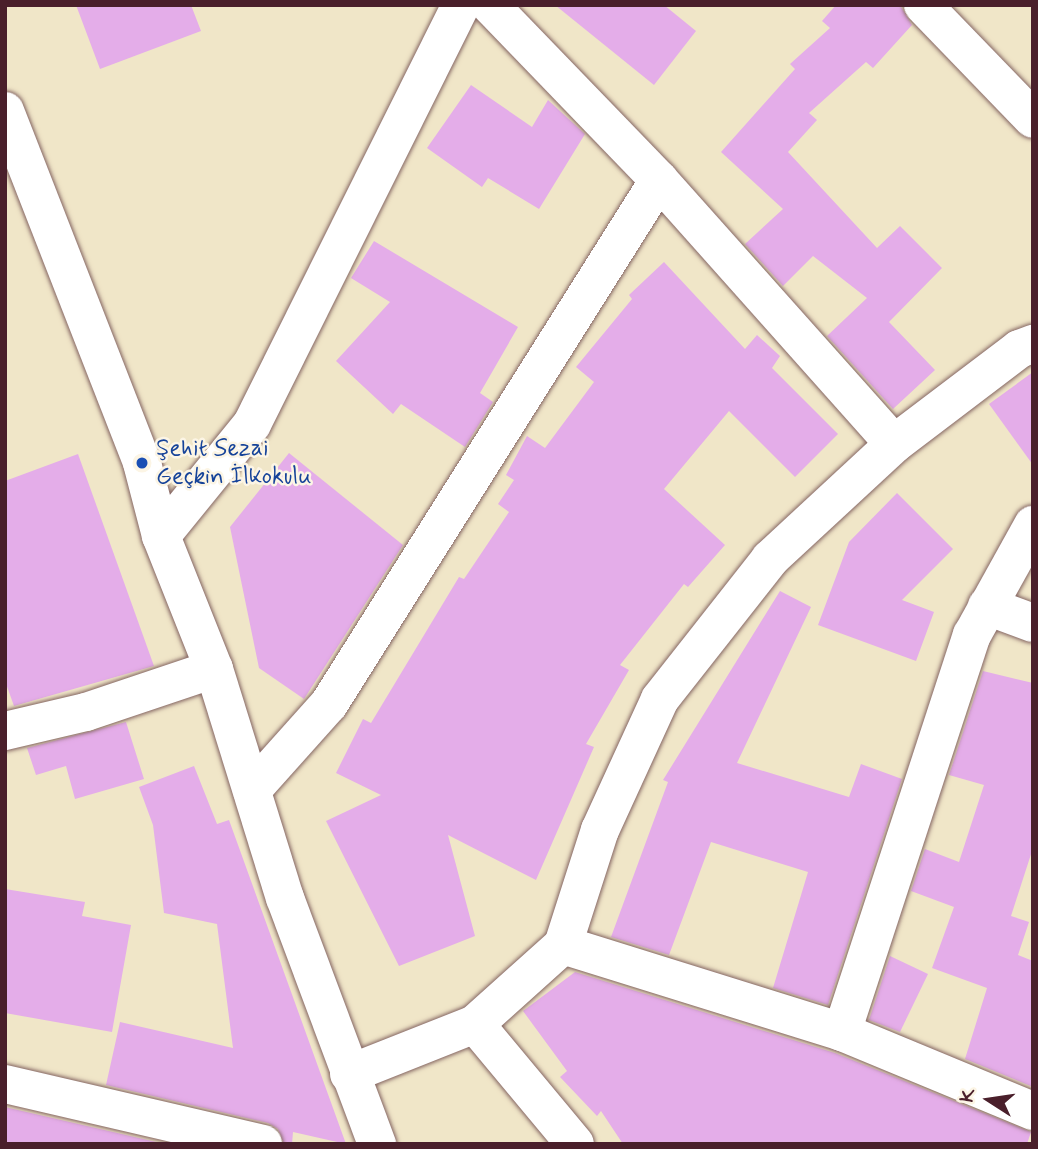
<!DOCTYPE html>
<html>
<head>
<meta charset="utf-8">
<style>
	body { margin:0 }
	#map { position:relative; width:1038px; height:1149px; overflow:hidden; background:#f0e6c8; font-family:Mynerve,sans-serif }
	div>[style] { position:absolute }
	.building>* { inset:0; background:#e4ade9 }
	.roads { filter:drop-shadow(0 0 2px #846562) drop-shadow(0 0 2px #846562) }
	.minor>* { height:38px; margin:-19px; padding:0 19px; transform-origin:19px; border-radius:19px; background:#fff }
	.major>* { height:38px; margin:-19px; padding:0 19px; transform-origin:19px; border-radius:19px; background:#fff }
	.dots>* { width:19px; height:19px; translate:-50% -50%; box-sizing:border-box; border:4px solid #fcf5e5; border-radius:50% }
	span { translate:-50% -50%; white-space:nowrap; text-align:center; line-height:1.15; -webkit-text-stroke:5px #fcf5e5; paint-order:stroke }
	.transit-label { font-size:24px; color:#164399 }
	.left { translate:0 -50%; text-align:left }
	.frame { position:absolute; inset:0; border:7px solid #4a1f2b; pointer-events:none }
	.north { position:absolute; left:954px; top:1065px; width:70px; height:70px; -webkit-text-stroke:5px #fcf5e5; paint-order:stroke; rotate:282deg; font-size:19px; font-weight:700; line-height:28px; text-align:center; color:#4a1f2b }
	.north::after { content:''; display:block; margin:auto; width:24px; height:32px; background:#4a1f2b; clip-path:polygon(50% 0,100% 100%,50% 72%,0 100%) }
</style>
</head>
<body>
<div id="map">
	<div class="building">
		<i style="clip-path:polygon(76px 5px,191px 5px,201px 31px,100px 69px)"></i>
		<i style="clip-path:polygon(555px 5px,664px 5px,696px 31px,654px 85px)"></i>
		<i style="clip-path:polygon(836px 5px,900px 5px,912px 25px,873px 68px,866px 62px,809px 113px,817px 120px,788px 152px,877px 248px,900px 226px,942px 268px,889px 322px,935px 370px,893px 409px,827px 336px,867px 298px,813px 256px,783px 286px,745px 244px,783px 209px,721px 152px,795px 69px,790px 64px,830px 28px,822px 21px)"></i>
		<i style="clip-path:polygon(471px 85px,532px 127px,548px 100px,585px 134px,539px 209px,488px 178px,482px 187px,427px 148px)"></i>
		<i style="clip-path:polygon(374px 241px,518px 327px,480px 393px,493px 402px,465px 447px,401px 404px,393px 414px,336px 361px,390px 302px,351px 278px)"></i>
		<i style="clip-path:polygon(664px 262px,745px 349px,757px 335px,780px 356px,772px 368px,838px 434px,795px 477px,729px 411px,664px 489px,725px 545px,688px 587px,684px 584px,620px 665px,629px 670px,586px 744px,594px 747px,536px 880px,448px 835px,475px 936px,399px 966px,326px 821px,381px 795px,336px 773px,363px 719px,371px 723px,459px 577px,464px 579px,509px 512px,498px 504px,514px 480px,506px 475px,527px 436px,545px 448px,594px 382px,576px 367px,632px 299px,629px 295px)"></i>
		<i style="clip-path:polygon(1033px 372px,1033px 465px,989px 404px)"></i>
		<i style="clip-path:polygon(289px 453px,403px 545px,304px 699px,259px 668px,230px 527px)"></i>
		<i style="clip-path:polygon(78px 454px,154px 666px,14px 706px,5px 681px,5px 481px)"></i>
		<i style="clip-path:polygon(897px 493px,953px 549px,902px 600px,934px 612px,916px 661px,818px 625px,849px 542px)"></i>
		<i style="clip-path:polygon(780px 591px,811px 607px,737px 763px,849px 797px,861px 764px,902px 779px,828px 1005px,773px 988px,808px 872px,711px 842px,669px 955px,611px 937px,668px 782px,663px 780px)"></i>
		<i style="clip-path:polygon(983px 671px,1033px 683px,1033px 848px,1011px 916px,1029px 922px,1018px 955px,1033px 961px,1033px 1087px,965px 1059px,987px 988px,932px 968px,954px 907px,911px 891px,925px 849px,959px 862px,984px 785px,949px 775px)"></i>
		<i style="clip-path:polygon(126px 722px,144px 779px,75px 799px,66px 766px,36px 775px,27px 748px)"></i>
		<i style="clip-path:polygon(194px 766px,217px 824px,229px 820px,346px 1144px,293px 1132px,292px 1144px,284px 1144px,278px 1129px,268px 1123px,106px 1085px,120px 1022px,233px 1048px,217px 924px,164px 913px,153px 825px,139px 787px)"></i>
		<i style="clip-path:polygon(5px 889px,85px 902px,82px 916px,131px 925px,112px 1032px,5px 1013px)"></i>
		<i style="clip-path:polygon(890px 956px,928px 974px,900px 1032px,869px 1020px)"></i>
		<i style="clip-path:polygon(575px 972px,835px 1053px,1031px 1132px,1027px 1144px,623px 1144px,601px 1111px,597px 1116px,560px 1077px,567px 1071px,523px 1011px)"></i>
		<i style="clip-path:polygon(5px 1107px,165px 1144px,5px 1144px)"></i>
	</div>
	<div class="roads">
		<div class="minor">
			<i style="left:490px;top:5px;width:243px;rotate:46deg"></i>
			<i style="left:659px;top:180px;width:353px;rotate:48.3deg"></i>
			<i style="left:923px;top:5px;width:158px;rotate:46deg"></i>
			<i style="left:161px;top:536px;width:144px;rotate:-50.9deg"></i>
			<i style="left:252px;top:424px;width:468px;rotate:-63.5deg"></i>
			<i style="left:987px;top:606px;width:49px;rotate:20.3deg"></i>
			<i style="left:5px;top:731px;width:83px;rotate:-13.2deg"></i>
			<i style="left:86px;top:712px;width:135px;rotate:-18.6deg"></i>
			<i style="left:252px;top:790px;width:115px;rotate:-48.2deg"></i>
			<i style="left:329px;top:704px;width:619px;rotate:-57.8deg"></i>
			<i style="left:563px;top:945px;width:292px;rotate:17.3deg"></i>
			<i style="left:842px;top:1032px;width:207px;rotate:22.5deg"></i>
			<i style="left:475px;top:1024px;width:118px;rotate:-41.9deg"></i>
			<i style="left:563px;top:945px;width:121px;rotate:-72.2deg"></i>
			<i style="left:600px;top:830px;width:144px;rotate:-65.4deg"></i>
			<i style="left:660px;top:699px;width:178px;rotate:-51.8deg"></i>
			<i style="left:770px;top:559px;width:169px;rotate:-42.8deg"></i>
			<i style="left:894px;top:444px;width:157px;rotate:-37.2deg"></i>
			<i style="left:1019px;top:349px;width:15px;rotate:-20deg"></i>
			<i style="left:842px;top:1032px;width:418px;rotate:-71.9deg"></i>
			<i style="left:972px;top:635px;width:126px;rotate:-61deg"></i>
			<i style="left:349px;top:1074px;width:136px;rotate:-21.6deg"></i>
			<i style="left:475px;top:1024px;width:156px;rotate:50.2deg"></i>
			<i style="left:5px;top:1084px;width:265px;rotate:13.1deg"></i>
		</div>
		<div class="major">
			<i style="left:5px;top:111px;width:378px;rotate:68.7deg"></i>
			<i style="left:142px;top:463px;width:75px;rotate:75.4deg"></i>
			<i style="left:161px;top:536px;width:143px;rotate:68.3deg"></i>
			<i style="left:214px;top:669px;width:240px;rotate:72.8deg"></i>
			<i style="left:285px;top:898px;width:263px;rotate:69.5deg"></i>
		</div>
	</div>
	<div class="dots">
		<i style="left:142px;top:463px;background:#1a4fb4"></i>
	</div>
	<div class="transit-label">
		<span class="left" style="left:156px;top:463px">Şehit Sezai<br>Geçkin İlkokulu</span>
	</div>
	<div class="frame"></div>
	<div class="north">K</div>
</div>
</body>
</html>
